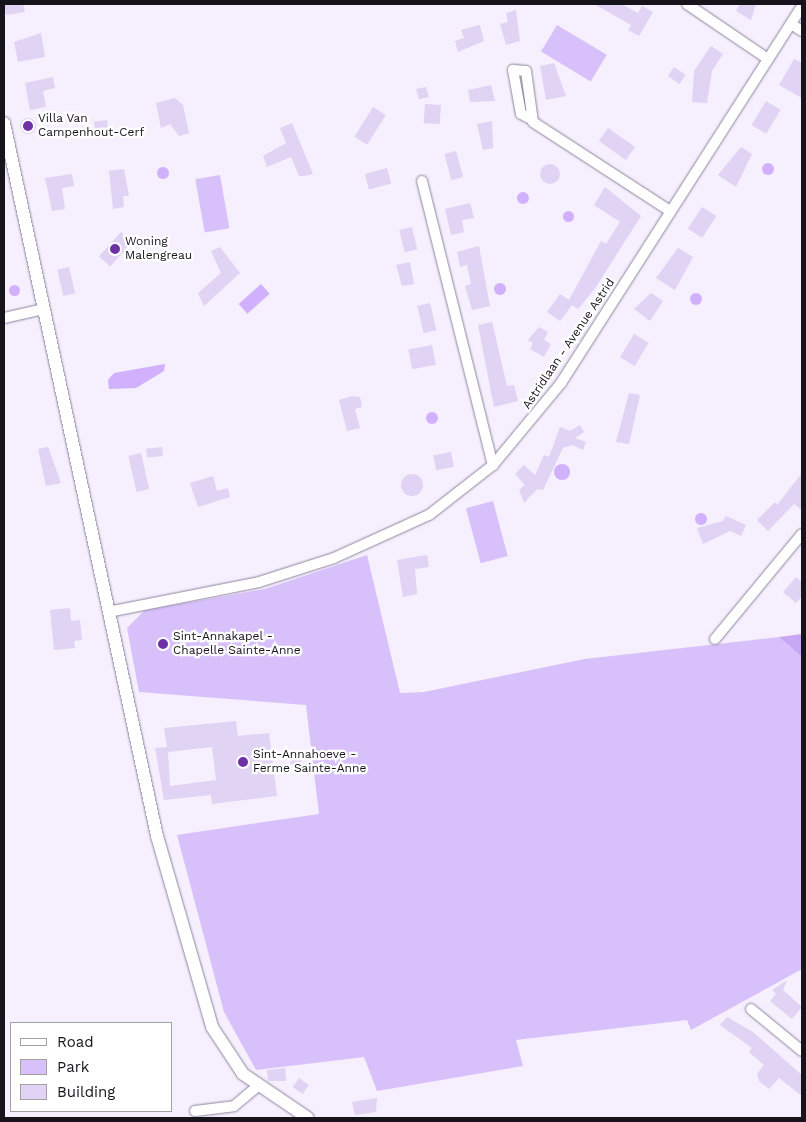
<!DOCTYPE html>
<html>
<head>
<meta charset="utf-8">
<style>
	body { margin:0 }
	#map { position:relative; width:806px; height:1122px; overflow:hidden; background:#f5effe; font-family:"Work Sans",sans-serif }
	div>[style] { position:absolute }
	.green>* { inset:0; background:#d8c0fa; transform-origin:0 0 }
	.forest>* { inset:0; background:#c8a7f5 }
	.water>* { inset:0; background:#d1b0fe; transform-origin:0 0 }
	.round { border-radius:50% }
	.building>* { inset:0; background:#e0d3f3; transform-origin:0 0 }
	.roads { filter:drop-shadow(0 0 1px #8e859c) drop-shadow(0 0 1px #8e859c) }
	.minor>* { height:10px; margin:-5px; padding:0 5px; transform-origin:5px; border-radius:5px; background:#fff }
	.tertiary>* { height:12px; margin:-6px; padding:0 6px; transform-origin:6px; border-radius:6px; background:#fff }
	.dots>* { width:14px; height:14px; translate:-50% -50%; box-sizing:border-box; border:2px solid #fff; border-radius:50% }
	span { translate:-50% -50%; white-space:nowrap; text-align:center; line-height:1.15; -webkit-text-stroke:4.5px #fff; paint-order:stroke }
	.poi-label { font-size:12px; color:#16131b }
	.left { translate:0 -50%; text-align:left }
	.street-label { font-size:12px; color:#16131b }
	.frame { position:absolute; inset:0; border:5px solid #16131b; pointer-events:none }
	.legend { position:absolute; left:10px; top:1022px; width:162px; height:90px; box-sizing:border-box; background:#fff; border:1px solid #a2a1a4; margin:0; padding:6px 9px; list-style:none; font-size:15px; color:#16131b }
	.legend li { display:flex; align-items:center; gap:10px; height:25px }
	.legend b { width:25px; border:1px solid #a2a1a4 }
</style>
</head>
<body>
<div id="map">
	<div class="green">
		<i style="left:557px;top:25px;width:58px;height:31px;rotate:31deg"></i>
		<i style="left:220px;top:175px;width:54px;height:25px;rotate:80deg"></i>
		<i style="left:493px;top:501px;width:57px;height:28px;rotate:75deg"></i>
		<i style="clip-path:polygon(367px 555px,400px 693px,424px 692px,585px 659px,779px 637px,802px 657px,802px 969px,691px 1030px,687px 1020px,516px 1040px,523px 1066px,377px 1091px,364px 1057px,256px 1070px,224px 1012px,177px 835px,319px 814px,306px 705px,139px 692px,127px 628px,145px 610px,265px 589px)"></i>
	</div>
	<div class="forest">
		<i style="clip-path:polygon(802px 634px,802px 657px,779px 637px)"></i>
	</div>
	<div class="water">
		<i class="round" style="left:762px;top:163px;width:12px;height:12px"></i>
		<i class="round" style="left:157px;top:167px;width:12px;height:12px"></i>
		<i class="round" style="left:517px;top:192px;width:12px;height:12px"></i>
		<i class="round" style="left:562.5px;top:210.5px;width:11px;height:11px"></i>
		<i class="round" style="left:494px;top:283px;width:12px;height:12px"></i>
		<i style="left:261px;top:284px;width:13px;height:30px;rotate:48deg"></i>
		<i class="round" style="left:8.5px;top:284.5px;width:11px;height:11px"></i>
		<i class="round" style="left:690px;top:293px;width:12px;height:12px"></i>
		<i style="clip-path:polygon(165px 364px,164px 371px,136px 388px,109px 389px,108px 380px,114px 373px)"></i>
		<i class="round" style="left:426px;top:412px;width:12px;height:12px"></i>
		<i class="round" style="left:554px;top:464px;width:16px;height:16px"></i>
		<i class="round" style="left:695px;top:513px;width:12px;height:12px"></i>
	</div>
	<div class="building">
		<i style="clip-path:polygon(4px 4px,23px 4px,25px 12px,6px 15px)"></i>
		<i style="clip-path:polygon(594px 4px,621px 4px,638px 13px,642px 6px,653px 12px,639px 36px,628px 30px,631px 25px)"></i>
		<i style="clip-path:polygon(740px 4px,756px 4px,751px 20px,736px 11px)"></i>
		<i style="clip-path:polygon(516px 10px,520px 41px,506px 45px,500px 24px,508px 22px,506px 13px)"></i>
		<i style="clip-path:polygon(480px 25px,484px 41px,458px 52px,455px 41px,464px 38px,461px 30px)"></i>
		<i style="clip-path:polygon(41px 33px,45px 57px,18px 62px,14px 42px)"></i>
		<i style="clip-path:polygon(711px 46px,723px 54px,712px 71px,707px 103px,692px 102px,694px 71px)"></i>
		<i style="clip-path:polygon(794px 59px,802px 63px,802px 98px,779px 85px)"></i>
		<i style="clip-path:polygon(554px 63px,566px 96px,546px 100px,540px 66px)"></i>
		<i style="left:674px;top:67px;width:14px;height:11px;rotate:34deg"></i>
		<i style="clip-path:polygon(53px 77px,55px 88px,43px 91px,46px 107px,30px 110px,25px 83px)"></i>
		<i style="clip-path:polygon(491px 85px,495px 101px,470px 102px,468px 90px)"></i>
		<i style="clip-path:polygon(426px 87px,429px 97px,419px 99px,416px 89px)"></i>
		<i style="clip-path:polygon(175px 98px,183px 105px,189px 133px,179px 136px,170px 124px,161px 128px,156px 103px)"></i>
		<i style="left:766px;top:101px;width:17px;height:28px;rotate:31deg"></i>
		<i style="left:425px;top:104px;width:16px;height:19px;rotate:4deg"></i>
		<i style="left:373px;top:107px;width:15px;height:35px;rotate:32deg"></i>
		<i class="round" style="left:20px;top:118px;width:16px;height:16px"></i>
		<i style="left:107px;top:120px;width:16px;height:13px;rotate:83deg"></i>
		<i style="clip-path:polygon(492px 121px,493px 148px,483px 150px,477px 124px)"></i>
		<i style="clip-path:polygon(292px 123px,313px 174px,305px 176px,299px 176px,291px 157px,267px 167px,263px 156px,286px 143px,280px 128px)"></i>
		<i style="left:608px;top:128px;width:33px;height:16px;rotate:35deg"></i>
		<i style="clip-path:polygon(741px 147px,752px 154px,736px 187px,718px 175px)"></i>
		<i style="left:456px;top:151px;width:27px;height:12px;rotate:75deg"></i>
		<i class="round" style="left:540px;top:164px;width:20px;height:20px"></i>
		<i style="left:387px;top:168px;width:16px;height:23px;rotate:75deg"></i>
		<i style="clip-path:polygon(124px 169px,129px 196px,123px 196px,124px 207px,113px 209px,109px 171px)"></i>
		<i style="clip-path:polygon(72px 174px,74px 186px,62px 188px,65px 209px,52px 211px,45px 178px)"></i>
		<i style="clip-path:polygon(605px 187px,641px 216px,596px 287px,578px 309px,572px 305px,560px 321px,547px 312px,560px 294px,569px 300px,601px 241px,606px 244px,620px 222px,594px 205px)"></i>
		<i style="clip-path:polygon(470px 203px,474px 218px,462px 220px,464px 232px,451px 235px,445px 209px)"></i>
		<i style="left:702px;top:207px;width:17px;height:26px;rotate:33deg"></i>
		<i style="left:412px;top:227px;width:23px;height:13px;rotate:77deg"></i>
		<i style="left:121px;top:232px;width:15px;height:33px;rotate:42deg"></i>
		<i style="clip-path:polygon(479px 246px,490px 306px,472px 310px,465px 286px,471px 284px,467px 265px,460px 267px,457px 252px)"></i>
		<i style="clip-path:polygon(220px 247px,240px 273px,204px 306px,198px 293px,221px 273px,211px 251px)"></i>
		<i style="clip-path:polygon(678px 248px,693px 257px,675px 290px,656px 278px)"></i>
		<i style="clip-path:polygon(410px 262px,414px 284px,402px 286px,396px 265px)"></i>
		<i style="left:69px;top:267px;width:27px;height:12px;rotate:77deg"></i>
		<i style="clip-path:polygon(651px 293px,663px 301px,650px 321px,634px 309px)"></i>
		<i style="left:430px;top:303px;width:28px;height:13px;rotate:77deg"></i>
		<i style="clip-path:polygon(492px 322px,507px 386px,514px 385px,518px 401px,494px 407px,478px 325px)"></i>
		<i style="clip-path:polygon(539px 327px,548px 332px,544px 340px,551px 344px,544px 357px,530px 349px,533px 343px,528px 340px)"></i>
		<i style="left:634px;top:334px;width:17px;height:27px;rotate:31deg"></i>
		<i style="left:432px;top:345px;width:20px;height:24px;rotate:79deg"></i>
		<i style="clip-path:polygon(629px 393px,640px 395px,629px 444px,616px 442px)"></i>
		<i style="clip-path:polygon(352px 396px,360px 397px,362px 407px,355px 409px,360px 428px,347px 431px,339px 400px)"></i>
		<i style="clip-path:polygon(580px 425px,584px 432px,575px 438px,586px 442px,583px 450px,572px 445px,563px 448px,543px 490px,537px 489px,524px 503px,519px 490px,525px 485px,515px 474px,524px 465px,535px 475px,544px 455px,549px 457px,560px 427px,570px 431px)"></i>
		<i style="clip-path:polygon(48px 447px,61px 483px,46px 486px,38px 449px)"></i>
		<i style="left:162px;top:447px;width:9px;height:16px;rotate:84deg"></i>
		<i style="left:451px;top:452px;width:15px;height:18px;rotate:79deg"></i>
		<i style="left:141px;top:453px;width:37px;height:13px;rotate:77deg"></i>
		<i style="clip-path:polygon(802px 473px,802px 510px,794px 504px,768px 531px,757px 520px,775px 502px,777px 505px)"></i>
		<i class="round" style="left:401px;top:474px;width:22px;height:22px"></i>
		<i style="clip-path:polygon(213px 476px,217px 491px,228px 488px,230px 497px,198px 507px,190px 483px)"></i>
		<i style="clip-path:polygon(726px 516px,746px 525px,741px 536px,730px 531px,703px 544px,697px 528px,723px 521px)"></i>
		<i style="clip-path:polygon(427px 555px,429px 567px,415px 569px,417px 594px,403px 597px,397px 560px)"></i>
		<i style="clip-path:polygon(796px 577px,802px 582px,802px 596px,796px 603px,783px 592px)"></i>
		<i style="clip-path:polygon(70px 608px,71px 621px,80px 620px,82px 640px,74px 641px,75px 648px,54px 650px,50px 610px)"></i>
		<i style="clip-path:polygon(evenodd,236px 721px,238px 736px,269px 733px,277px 796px,212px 804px,211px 795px,164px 800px,155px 748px,167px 747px,164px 728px,236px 721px,212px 747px,216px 780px,170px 786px,168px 752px,212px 747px)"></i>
		<i style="left:291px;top:755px;width:11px;height:9px;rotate:5deg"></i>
		<i style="clip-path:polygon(787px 980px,783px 990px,802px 1007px,792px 1019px,770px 1001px,776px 994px,772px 990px)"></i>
		<i style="clip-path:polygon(727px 1017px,753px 1032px,802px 1075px,802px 1096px,779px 1078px,769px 1089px,759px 1081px,757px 1074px,764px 1065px,749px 1052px,752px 1048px,720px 1025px)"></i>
		<i style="clip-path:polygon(285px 1068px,286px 1081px,268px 1081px,267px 1070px)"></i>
		<i style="left:299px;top:1078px;width:12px;height:11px;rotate:35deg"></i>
		<i style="clip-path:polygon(377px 1098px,376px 1112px,355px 1115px,352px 1102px)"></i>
	</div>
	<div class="roads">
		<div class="minor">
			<i style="left:687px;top:4px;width:98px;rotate:34.2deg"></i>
			<i style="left:791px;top:24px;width:13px;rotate:32deg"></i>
			<i style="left:529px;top:118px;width:9px;rotate:-153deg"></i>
			<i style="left:521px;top:114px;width:45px;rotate:-100.3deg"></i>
			<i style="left:513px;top:70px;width:13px;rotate:4deg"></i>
			<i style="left:526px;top:71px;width:51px;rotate:82.2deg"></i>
			<i style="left:533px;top:122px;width:163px;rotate:33deg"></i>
			<i style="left:422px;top:181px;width:293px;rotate:76deg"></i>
			<i style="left:4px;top:318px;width:41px;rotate:-12.7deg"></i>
			<i style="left:108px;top:612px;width:154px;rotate:-11.2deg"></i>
			<i style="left:259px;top:582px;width:79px;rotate:-17.7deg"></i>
			<i style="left:334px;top:558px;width:104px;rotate:-24.4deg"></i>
			<i style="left:429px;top:515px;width:81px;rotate:-38deg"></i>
			<i style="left:493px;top:465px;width:107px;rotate:-50.3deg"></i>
			<i style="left:561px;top:383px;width:447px;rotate:-57.4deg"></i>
			<i style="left:715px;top:639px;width:136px;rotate:-50.4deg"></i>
			<i style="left:751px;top:1009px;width:66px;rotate:39.5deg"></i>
			<i style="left:195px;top:1111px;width:39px;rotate:-7deg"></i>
			<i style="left:234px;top:1106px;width:31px;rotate:-40deg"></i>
		</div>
		<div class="tertiary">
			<i style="left:4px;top:123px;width:729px;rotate:77.89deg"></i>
			<i style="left:157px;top:836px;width:199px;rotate:73.9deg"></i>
			<i style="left:212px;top:1027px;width:56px;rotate:56.6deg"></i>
			<i style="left:243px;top:1074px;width:78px;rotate:34.1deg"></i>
		</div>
	</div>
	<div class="dots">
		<i style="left:28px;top:126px;background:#6d30a6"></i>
		<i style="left:115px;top:249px;background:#6d30a6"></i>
		<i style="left:163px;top:644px;background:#6d30a6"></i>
		<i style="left:243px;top:762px;background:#6d30a6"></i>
	</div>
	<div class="poi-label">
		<span class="left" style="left:38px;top:126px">Villa Van<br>Campenhout-Cerf</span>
		<span class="left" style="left:125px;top:249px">Woning<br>Malengreau</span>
		<span class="left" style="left:173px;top:644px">Sint-Annakapel -<br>Chapelle Sainte-Anne</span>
		<span class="left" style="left:253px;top:762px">Sint-Annahoeve -<br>Ferme Sainte-Anne</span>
	</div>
	<div class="street-label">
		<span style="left:569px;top:344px;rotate:-56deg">Astridlaan - Avenue Astrid</span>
	</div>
	<div class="frame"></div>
	<ul class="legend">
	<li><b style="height:6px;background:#fff"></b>Road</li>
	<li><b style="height:14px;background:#d8c0fa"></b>Park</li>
	<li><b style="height:14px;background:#e0d3f3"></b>Building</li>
	</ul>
</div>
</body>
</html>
